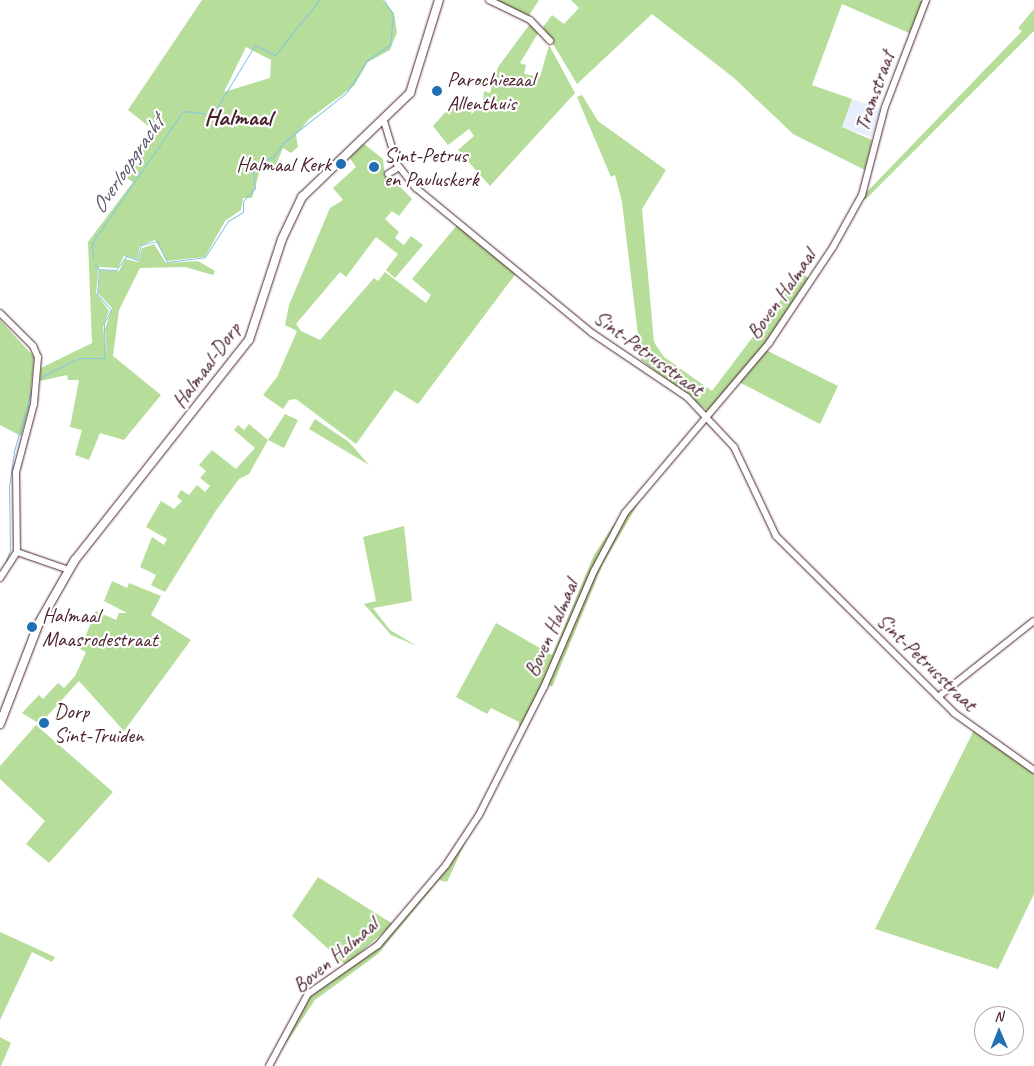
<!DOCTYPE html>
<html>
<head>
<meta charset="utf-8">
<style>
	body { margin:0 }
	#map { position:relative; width:1034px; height:1066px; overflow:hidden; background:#fff; font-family:Caveat,sans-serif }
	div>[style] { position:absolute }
	.built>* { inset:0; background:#e9eefd; transform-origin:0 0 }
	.green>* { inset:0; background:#b6dd99 }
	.stream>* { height:1px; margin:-0.5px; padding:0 0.5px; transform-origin:0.5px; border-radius:0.5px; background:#83c6e4 }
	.roads { filter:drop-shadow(0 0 1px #4a1f2b) drop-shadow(0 0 1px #4a1f2b) }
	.minor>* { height:6px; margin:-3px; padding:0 3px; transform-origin:3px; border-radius:3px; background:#fff }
	.tertiary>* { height:8px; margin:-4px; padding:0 4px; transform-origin:4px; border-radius:4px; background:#fff }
	.dots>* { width:14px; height:14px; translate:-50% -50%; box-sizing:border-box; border:2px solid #fff; border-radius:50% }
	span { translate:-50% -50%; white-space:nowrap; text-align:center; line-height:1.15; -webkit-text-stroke:4.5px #fff; paint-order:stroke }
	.poi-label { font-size:21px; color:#4a1f2b }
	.left { translate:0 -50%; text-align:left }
	.right { translate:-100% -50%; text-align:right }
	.street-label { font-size:21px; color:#4a1f2b }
	.water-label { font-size:22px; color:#5e596c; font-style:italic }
	.quarter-label { font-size:24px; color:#4a1f2b; font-weight:700 }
	.north { position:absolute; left:974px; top:1006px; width:50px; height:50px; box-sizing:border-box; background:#fff; border:1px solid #b7a5aa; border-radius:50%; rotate:359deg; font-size:14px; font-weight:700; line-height:20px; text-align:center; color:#4a1f2b }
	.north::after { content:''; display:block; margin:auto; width:18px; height:22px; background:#1f6fb2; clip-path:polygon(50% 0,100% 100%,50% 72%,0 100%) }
</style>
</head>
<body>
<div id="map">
	<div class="built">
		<i style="left:852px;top:99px;width:31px;height:30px;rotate:19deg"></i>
	</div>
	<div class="green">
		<i style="clip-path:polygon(evenodd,202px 0,383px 0,394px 13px,397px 32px,390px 50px,368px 62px,354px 86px,309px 119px,296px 135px,298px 147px,291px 153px,283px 148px,275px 167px,260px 170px,252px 198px,243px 198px,241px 210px,225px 221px,205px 257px,167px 261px,155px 240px,140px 246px,137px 260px,124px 256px,118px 268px,99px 267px,96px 293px,109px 311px,103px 327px,107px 358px,105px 329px,112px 308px,98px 293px,100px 270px,119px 271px,125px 259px,138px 262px,142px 248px,154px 244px,166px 263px,198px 261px,215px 271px,213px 275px,185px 267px,140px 268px,119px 310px,113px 356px,161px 395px,124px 440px,100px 433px,89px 460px,75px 455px,82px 430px,70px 427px,79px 380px,68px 380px,67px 375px,40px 381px,41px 368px,92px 343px,88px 242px,133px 182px,123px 176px,153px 130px,128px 110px,202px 0,246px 47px,271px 60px,270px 78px,224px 92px,246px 47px)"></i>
		<i style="clip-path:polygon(495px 0,539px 0,528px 17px)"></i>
		<i style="clip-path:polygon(571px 0,919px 0,924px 2px,909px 33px,842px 4px,812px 85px,852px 99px,842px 127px,872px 140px,865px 170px,793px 134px,734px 78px,652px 14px,577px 84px,543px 27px,552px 15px,564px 24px,579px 8px)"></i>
		<i style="clip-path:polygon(1034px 9px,1034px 31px,865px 200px,863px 196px,1022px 31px,1018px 28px)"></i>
		<i style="clip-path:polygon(530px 24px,540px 30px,520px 63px,526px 65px,524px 74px,540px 77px,549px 45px,575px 93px,490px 186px,458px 150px,474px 136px,469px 129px,448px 145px,433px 126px,450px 107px,482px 106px,484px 91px,490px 93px,498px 67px)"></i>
		<i style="clip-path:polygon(582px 95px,598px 121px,666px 170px,642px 209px,654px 342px,664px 357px,712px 391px,801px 273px,810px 279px,770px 339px,709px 412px,641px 360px,622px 202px,615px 175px,611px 177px,577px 97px)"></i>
		<i style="clip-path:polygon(364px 144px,383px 159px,384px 170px,412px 199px,399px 216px,392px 211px,385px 219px,399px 232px,395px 238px,404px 245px,411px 236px,423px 245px,395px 278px,386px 270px,398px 254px,376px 237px,346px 277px,340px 272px,296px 324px,301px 331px,320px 340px,374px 278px,378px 281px,385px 272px,426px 303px,431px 295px,412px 279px,458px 224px,517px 272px,418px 404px,395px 390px,356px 444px,296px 399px,289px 400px,283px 409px,263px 395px,277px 377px,297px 331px,285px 325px,289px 305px,330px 208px,343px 200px,333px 188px,356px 167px,349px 157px)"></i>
		<i style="clip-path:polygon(0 320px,34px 357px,29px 408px,21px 436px,0 425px)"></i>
		<i style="clip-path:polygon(766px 350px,838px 386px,820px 424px,739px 382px)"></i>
		<i style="clip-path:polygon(285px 414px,298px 420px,284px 448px,268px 440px,249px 474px,239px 479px,215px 512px,165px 592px,151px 585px,156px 575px,140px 567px,152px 537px,164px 545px,167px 539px,146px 527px,161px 501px,174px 509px,182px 501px,177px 497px,181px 490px,189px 495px,197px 485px,205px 492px,210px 486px,200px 478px,206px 471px,199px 465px,212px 450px,236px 469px,255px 448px,234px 430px,238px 425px,244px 430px,249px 424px,268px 440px)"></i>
		<i style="clip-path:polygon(315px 419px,349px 442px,369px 465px,309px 429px)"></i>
		<i style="clip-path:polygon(650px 483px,603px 564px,552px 687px,545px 682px,519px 730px,519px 722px,491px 708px,487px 714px,456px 697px,496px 623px,552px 655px,594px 555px,616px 521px,560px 659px,596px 572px,623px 519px)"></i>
		<i style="clip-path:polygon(404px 526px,412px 601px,373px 608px,390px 630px,417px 646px,391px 635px,364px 604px,376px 601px,363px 537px)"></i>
		<i style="clip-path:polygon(112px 581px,127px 588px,129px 583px,161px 596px,151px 615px,191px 640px,124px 731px,79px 681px,40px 724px,22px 713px,39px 695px,43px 699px,58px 683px,64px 688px,75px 676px,86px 652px,80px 649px,96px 611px,116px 620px,119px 613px,127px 613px,104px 601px)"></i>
		<i style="clip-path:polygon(36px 725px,113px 792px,49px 863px,26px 844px,45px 821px,0 779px,0 766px)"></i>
		<i style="clip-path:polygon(974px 730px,1034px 772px,1034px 894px,998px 969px,875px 929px)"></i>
		<i style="clip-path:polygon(470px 832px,447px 882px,439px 880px,378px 954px,315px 1000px,271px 1066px,308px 997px,383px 942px)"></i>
		<i style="clip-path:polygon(318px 877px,393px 924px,346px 965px,292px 916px)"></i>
		<i style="clip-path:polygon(0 932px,55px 957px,52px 962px,32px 952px,0 1020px)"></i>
		<i style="clip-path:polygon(0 1037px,11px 1043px,1px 1066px,0 1066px)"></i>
	</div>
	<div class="stream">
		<i style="left:93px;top:258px;width:15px;rotate:-94deg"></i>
		<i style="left:92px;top:243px;width:160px;rotate:-55.4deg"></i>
		<i style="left:183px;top:111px;width:30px;rotate:6deg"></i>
		<i style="left:213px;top:114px;width:81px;rotate:-58.7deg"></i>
		<i style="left:255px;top:45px;width:22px;rotate:27deg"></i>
		<i style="left:275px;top:55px;width:70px;rotate:-51.3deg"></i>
		<i style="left:95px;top:264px;width:5px;rotate:53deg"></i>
		<i style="left:41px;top:377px;width:42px;rotate:-26.6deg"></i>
		<i style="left:79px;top:358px;width:26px"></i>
		<i style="left:105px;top:358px;width:35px;rotate:-92deg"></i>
		<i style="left:104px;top:323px;width:15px;rotate:-62deg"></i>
		<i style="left:111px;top:310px;width:21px;rotate:-131deg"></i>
		<i style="left:97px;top:294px;width:25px;rotate:-85deg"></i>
		<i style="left:99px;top:269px;width:17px;rotate:3deg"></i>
		<i style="left:116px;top:270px;width:17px;rotate:-54deg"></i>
		<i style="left:126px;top:256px;width:12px;rotate:20deg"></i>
		<i style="left:137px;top:260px;width:16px;rotate:-75deg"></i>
		<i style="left:141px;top:245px;width:16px;rotate:-14deg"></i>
		<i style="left:157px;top:241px;width:23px;rotate:65deg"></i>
		<i style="left:167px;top:262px;width:38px;rotate:-7deg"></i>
		<i style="left:205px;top:257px;width:43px;rotate:-57.4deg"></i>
		<i style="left:228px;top:221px;width:17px;rotate:-31deg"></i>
		<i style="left:243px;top:212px;width:11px;rotate:-90deg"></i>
		<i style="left:243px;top:201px;width:18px;rotate:-47deg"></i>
		<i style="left:255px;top:188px;width:24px;rotate:-97deg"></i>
		<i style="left:252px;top:164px;width:22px;rotate:-18deg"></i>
		<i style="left:273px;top:157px;width:19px;rotate:-54deg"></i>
		<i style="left:284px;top:142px;width:80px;rotate:-38.4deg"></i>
		<i style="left:347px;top:92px;width:36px;rotate:-58deg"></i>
		<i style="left:366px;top:61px;width:29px;rotate:-34deg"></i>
		<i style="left:390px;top:45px;width:30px;rotate:-84deg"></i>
		<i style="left:393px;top:15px;width:17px;rotate:-121deg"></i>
		<i style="left:5px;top:564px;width:15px;rotate:-70deg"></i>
		<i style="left:10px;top:550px;width:63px;rotate:-90.9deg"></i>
		<i style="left:9px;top:487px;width:36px;rotate:-82deg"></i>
		<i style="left:14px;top:451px;width:66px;rotate:-74.1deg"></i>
	</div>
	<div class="roads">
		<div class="minor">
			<i style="left:489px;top:0;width:46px;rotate:26deg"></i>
			<i style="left:530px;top:20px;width:29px;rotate:46deg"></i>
			<i style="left:384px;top:121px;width:45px;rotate:73.2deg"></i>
			<i style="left:397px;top:164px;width:31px;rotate:52deg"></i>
			<i style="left:416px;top:188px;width:228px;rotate:39.5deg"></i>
			<i style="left:592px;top:333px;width:115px;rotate:34deg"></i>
			<i style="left:687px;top:397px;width:69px;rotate:46.8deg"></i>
			<i style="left:734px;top:447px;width:98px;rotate:64.7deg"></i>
			<i style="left:776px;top:536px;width:251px;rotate:44.8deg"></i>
			<i style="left:954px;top:713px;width:98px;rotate:35.5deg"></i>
			<i style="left:388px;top:174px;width:13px;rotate:-32deg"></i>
			<i style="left:0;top:313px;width:47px;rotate:45deg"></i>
			<i style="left:33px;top:346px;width:12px;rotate:66deg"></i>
			<i style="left:38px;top:357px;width:47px;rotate:94.9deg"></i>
			<i style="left:34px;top:404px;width:70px;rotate:104.8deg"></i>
			<i style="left:16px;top:472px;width:80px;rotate:89.3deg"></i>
			<i style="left:17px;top:552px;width:55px;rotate:19.1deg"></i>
			<i style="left:0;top:578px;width:31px;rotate:-57deg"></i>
			<i style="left:938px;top:697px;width:122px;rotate:-38.4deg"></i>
			<i style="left:269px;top:1066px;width:82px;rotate:-61.6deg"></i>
			<i style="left:308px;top:994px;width:85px;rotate:-35deg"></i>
			<i style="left:378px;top:945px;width:105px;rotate:-49.6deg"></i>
			<i style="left:446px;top:865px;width:60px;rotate:-56.6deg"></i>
			<i style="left:479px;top:815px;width:144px;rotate:-63.1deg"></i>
			<i style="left:544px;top:687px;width:126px;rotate:-66.7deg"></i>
			<i style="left:594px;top:571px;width:66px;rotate:-61.9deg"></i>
			<i style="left:625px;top:513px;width:223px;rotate:-49.7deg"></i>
			<i style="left:769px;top:343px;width:115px;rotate:-56.3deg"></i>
			<i style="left:833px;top:247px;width:60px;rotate:-60.9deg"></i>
			<i style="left:862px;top:195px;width:91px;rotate:-75.4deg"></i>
			<i style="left:885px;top:107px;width:115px;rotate:-69deg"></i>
		</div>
		<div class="tertiary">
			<i style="left:0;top:724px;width:108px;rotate:-68.9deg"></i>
			<i style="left:39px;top:623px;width:73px;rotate:-60.3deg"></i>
			<i style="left:75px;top:560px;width:280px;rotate:-51.7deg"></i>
			<i style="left:249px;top:340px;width:106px;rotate:-71.9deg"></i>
			<i style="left:282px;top:239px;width:47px;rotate:-64.5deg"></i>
			<i style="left:302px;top:197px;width:150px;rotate:-43.9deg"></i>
			<i style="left:410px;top:93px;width:97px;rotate:-72.7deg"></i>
		</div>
	</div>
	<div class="dots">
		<i style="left:437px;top:91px;background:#1f6fb2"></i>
		<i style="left:341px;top:164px;background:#1f6fb2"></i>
		<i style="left:374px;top:167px;background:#1f6fb2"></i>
		<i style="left:32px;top:627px;background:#1f6fb2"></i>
		<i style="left:44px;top:723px;background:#1f6fb2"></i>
	</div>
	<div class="poi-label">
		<span class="left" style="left:447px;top:91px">Parochiezaal<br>Allenthuis</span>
		<span class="left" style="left:384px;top:167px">Sint-Petrus<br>en Pauluskerk</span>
		<span class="right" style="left:331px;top:164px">Halmaal Kerk</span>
		<span class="left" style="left:42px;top:627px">Halmaal<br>Maasrodestraat</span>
		<span class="left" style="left:54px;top:723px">Dorp<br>Sint-Truiden</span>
	</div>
	<div class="street-label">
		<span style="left:874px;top:91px;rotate:-71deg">Tramstraat</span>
		<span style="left:781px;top:294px;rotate:-55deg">Boven Halmaal</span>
		<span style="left:649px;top:353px;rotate:36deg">Sint-Petrusstraat</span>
		<span style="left:206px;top:365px;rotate:-54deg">Halmaal-Dorp</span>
		<span style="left:551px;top:628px;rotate:-66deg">Boven Halmaal</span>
		<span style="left:927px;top:662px;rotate:44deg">Sint-Petrusstraat</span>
		<span style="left:335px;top:955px;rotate:-40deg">Boven Halmaal</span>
	</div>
	<div class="water-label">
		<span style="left:128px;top:165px;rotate:-56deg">Overloopgracht</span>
	</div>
	<div class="quarter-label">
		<span style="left:238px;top:118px">Halmaal</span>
	</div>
	<div class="north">N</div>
</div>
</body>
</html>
